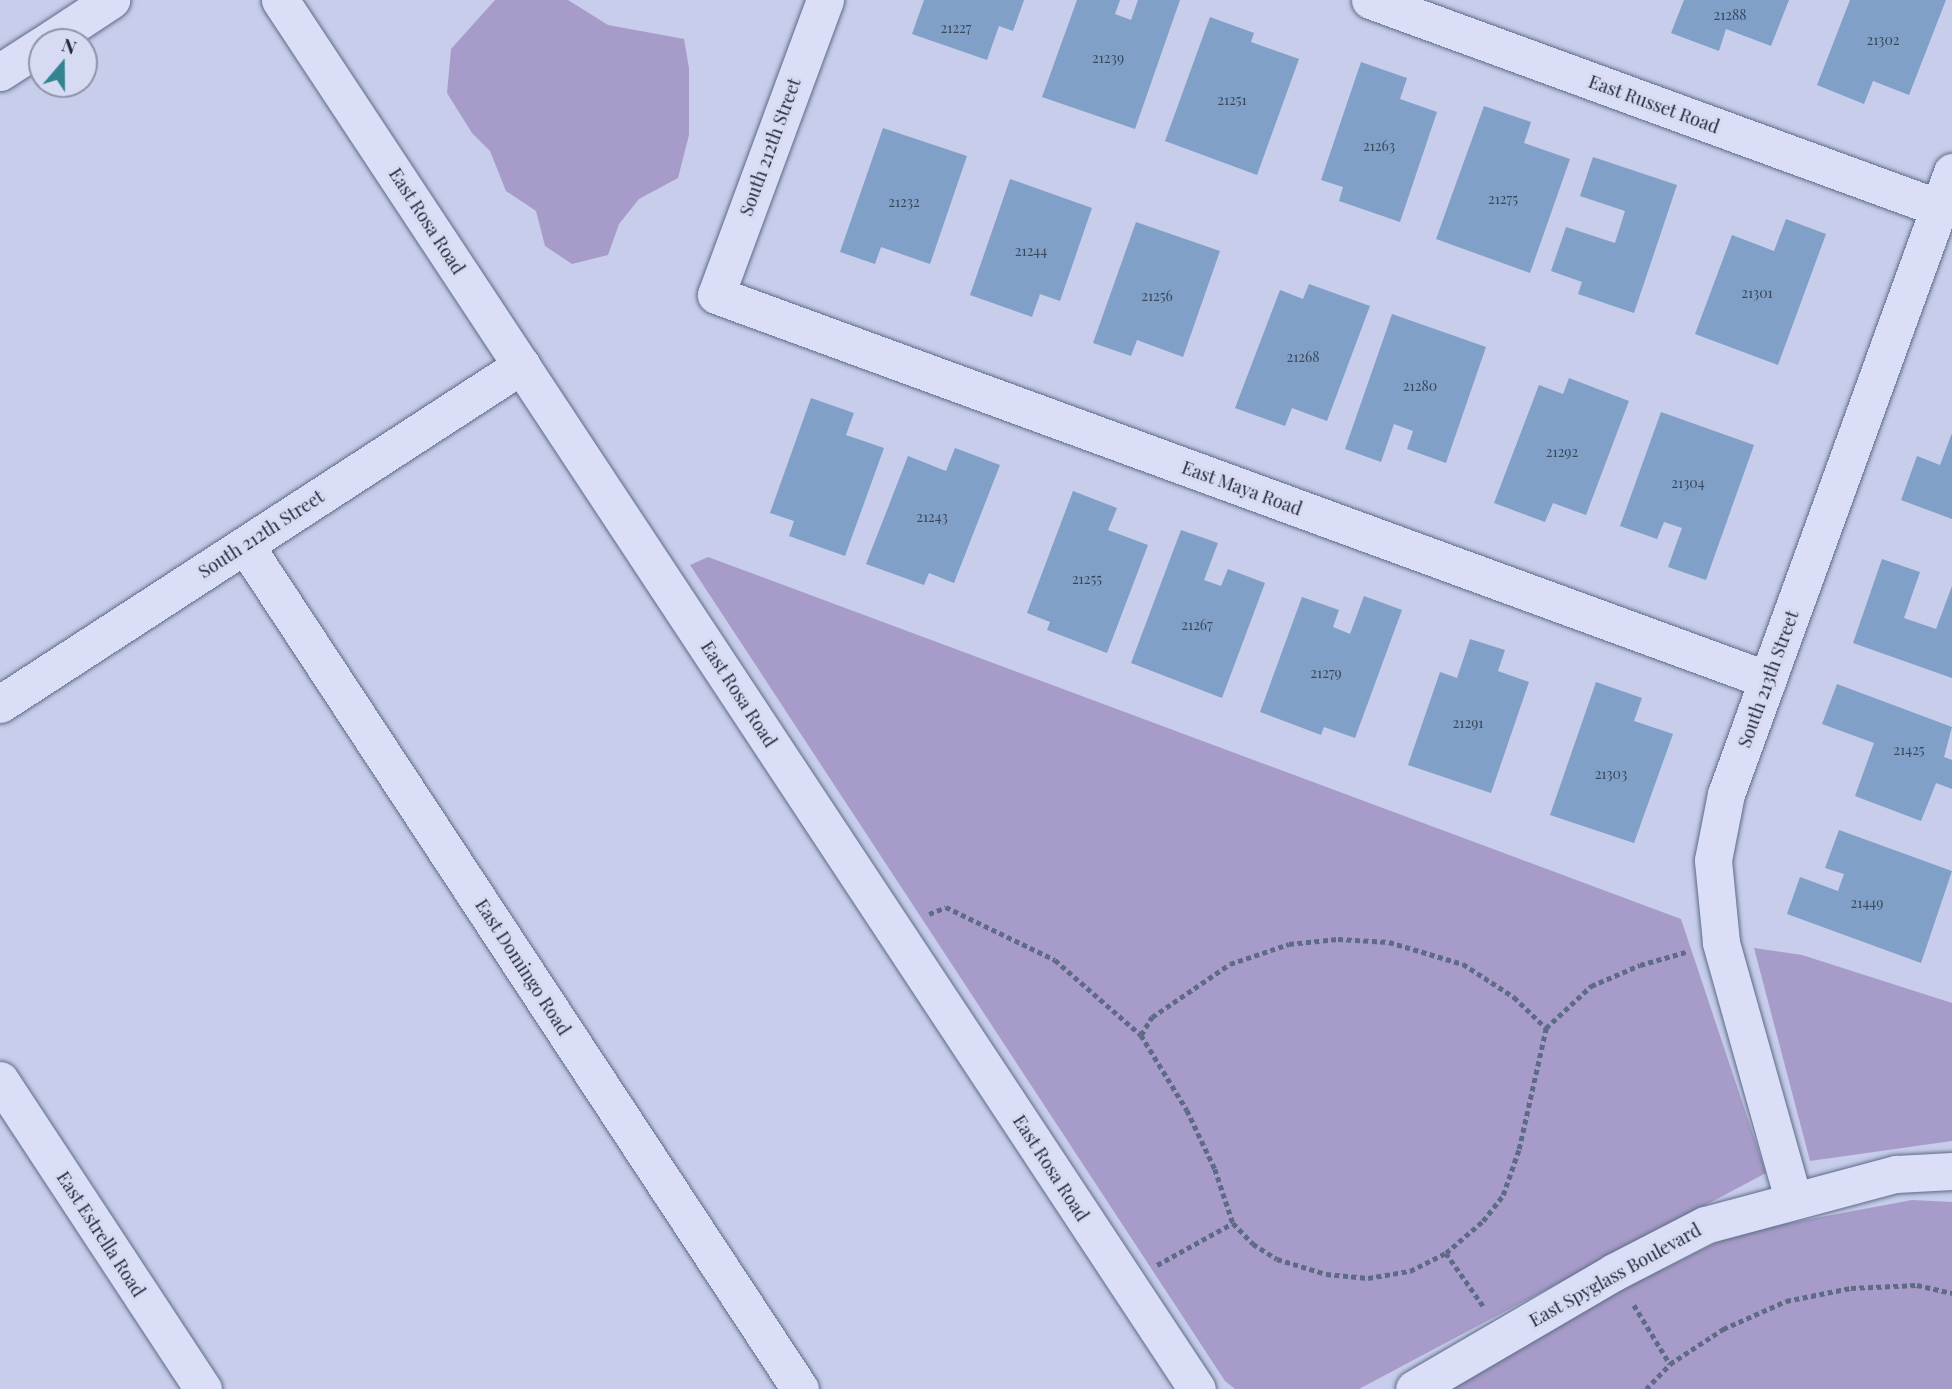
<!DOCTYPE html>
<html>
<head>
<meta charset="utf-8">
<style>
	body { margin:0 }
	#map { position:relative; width:1952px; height:1389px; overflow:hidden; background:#c7cdeb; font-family:"Playfair Display",serif }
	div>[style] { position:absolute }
	.green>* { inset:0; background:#a79cc9 }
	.building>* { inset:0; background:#80a0c7 }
	.path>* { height:4.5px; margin-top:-2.25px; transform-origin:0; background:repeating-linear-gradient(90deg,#5e6b86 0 5px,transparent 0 8.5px) }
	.roads { filter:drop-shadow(0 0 2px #5e6b86) drop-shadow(0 0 2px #5e6b86) }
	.minor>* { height:37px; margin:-18.5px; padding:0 18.5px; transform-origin:18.5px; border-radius:18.5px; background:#dadff7 }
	span { translate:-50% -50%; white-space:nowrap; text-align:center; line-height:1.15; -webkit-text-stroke:6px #d6dbf3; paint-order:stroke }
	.number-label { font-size:14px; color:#38475b }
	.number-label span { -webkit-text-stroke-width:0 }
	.street-label { font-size:18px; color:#202937 }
	.north { position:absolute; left:28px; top:28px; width:70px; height:70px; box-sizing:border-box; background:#d6dbf3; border:2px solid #8d94a8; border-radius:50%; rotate:20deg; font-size:19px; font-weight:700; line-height:28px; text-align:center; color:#202937 }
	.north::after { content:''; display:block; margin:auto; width:24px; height:32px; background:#328490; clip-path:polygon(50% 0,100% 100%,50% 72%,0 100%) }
</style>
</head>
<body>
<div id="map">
	<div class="green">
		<i style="clip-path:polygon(495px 0,568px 0,608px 25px,684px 39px,689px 68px,689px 135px,678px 178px,639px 199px,619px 224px,608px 255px,572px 264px,545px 246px,536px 211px,506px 191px,490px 151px,472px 133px,447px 93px,451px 49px)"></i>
		<i style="clip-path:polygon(708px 557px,1681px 919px,1766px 1173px,1359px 1389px,1235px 1389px,1225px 1381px,690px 565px)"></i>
		<i style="clip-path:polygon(1754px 948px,1802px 955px,1952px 1003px,1952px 1141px,1810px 1161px)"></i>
		<i style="clip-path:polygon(1912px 1200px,1952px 1202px,1952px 1389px,1423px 1389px,1735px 1233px)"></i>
	</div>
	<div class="building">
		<i style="clip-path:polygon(924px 0,1024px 0,1013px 31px,999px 26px,987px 60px,912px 34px)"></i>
		<i style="clip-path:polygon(1077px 0,1120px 0,1115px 14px,1131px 20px,1138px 0,1180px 0,1135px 129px,1042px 97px)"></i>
		<i style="clip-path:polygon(1684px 0,1789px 0,1771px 46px,1726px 29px,1719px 51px,1671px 33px)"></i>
		<i style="clip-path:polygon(1850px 0,1946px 0,1909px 95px,1873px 81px,1864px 104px,1817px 85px)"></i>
		<i style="clip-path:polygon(1210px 17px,1254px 33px,1251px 42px,1299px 59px,1257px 175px,1165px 141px)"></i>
		<i style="clip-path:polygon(1361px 62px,1407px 78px,1400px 99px,1437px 112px,1400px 222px,1339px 201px,1343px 187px,1321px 180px)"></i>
		<i style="clip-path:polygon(1484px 106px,1531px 122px,1524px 143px,1570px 159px,1530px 273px,1436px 239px)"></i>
		<i style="clip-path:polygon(883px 128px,967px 156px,930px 264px,881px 247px,875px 264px,840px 252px)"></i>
		<i style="clip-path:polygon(1593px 157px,1677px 185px,1634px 313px,1578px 294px,1582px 282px,1551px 271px,1566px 227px,1615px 243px,1625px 211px,1580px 196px)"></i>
		<i style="clip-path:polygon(1010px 179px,1092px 208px,1060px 301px,1040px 294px,1032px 317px,970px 295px)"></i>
		<i style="clip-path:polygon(1786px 219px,1826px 234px,1778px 365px,1695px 334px,1732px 235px,1774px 251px)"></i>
		<i style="clip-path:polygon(1136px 222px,1220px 251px,1183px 357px,1137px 340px,1131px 356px,1093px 343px)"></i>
		<i style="clip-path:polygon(1309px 284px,1370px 306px,1327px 421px,1292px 408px,1285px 426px,1235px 408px,1280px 290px,1303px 299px)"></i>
		<i style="clip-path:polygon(1392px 314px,1486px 347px,1446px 463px,1407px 449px,1413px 431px,1394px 424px,1381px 462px,1345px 449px)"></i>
		<i style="clip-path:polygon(1569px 378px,1629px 401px,1586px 515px,1553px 503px,1545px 522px,1494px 503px,1539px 385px,1563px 394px)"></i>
		<i style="clip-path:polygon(811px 398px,854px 413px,846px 435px,884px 448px,845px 556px,789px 536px,794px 521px,770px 513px)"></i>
		<i style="clip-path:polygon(1661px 412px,1754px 445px,1706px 580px,1668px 567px,1682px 528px,1664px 522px,1657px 539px,1620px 526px)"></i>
		<i style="clip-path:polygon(1952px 433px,1952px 519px,1901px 500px,1917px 456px,1940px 465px)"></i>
		<i style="clip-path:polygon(955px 448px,1000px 465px,954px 583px,929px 573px,924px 585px,866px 564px,908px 456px,946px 471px)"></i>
		<i style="clip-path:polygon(1073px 491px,1117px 508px,1108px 530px,1148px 545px,1107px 653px,1047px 630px,1050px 622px,1027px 613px)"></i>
		<i style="clip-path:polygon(1181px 530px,1218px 543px,1204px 580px,1221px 586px,1228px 569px,1265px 583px,1222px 698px,1131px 663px)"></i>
		<i style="clip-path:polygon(1882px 559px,1920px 572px,1904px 618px,1936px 629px,1952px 586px,1952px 678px,1853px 643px)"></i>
		<i style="clip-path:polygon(1364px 596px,1402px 610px,1355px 738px,1324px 727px,1321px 735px,1260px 712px,1302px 597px,1339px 610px,1333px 627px,1350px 634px)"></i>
		<i style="clip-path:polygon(1470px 639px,1505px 650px,1498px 671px,1529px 682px,1491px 793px,1408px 765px,1440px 672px,1457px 678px)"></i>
		<i style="clip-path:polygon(1596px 682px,1642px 698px,1634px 721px,1673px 734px,1634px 843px,1550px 815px)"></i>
		<i style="clip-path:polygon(1837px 684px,1952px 727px,1944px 757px,1952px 760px,1952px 789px,1936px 783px,1921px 821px,1855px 796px,1874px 743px,1822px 724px)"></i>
		<i style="clip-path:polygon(1839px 830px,1952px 871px,1921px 963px,1787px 914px,1800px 877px,1838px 891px,1844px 874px,1825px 868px)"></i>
	</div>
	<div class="path">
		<i style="left:929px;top:914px;width:18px;rotate:-22deg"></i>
		<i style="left:946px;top:907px;width:121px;rotate:25.9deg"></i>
		<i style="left:1055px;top:960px;width:114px;rotate:41.1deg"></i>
		<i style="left:1141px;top:1035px;width:88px;rotate:58.5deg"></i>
		<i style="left:1187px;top:1110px;width:65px;rotate:64.6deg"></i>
		<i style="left:1215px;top:1169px;width:57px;rotate:71.6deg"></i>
		<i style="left:1233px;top:1223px;width:29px;rotate:46deg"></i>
		<i style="left:1253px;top:1244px;width:28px;rotate:32deg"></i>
		<i style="left:1277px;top:1259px;width:51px;rotate:17deg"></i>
		<i style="left:1326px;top:1274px;width:42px;rotate:5.4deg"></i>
		<i style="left:1368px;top:1278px;width:43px;rotate:-9.5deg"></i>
		<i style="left:1410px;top:1271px;width:40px;rotate:-26.6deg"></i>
		<i style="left:1446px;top:1253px;width:49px;rotate:-40.9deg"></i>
		<i style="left:1483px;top:1221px;width:33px;rotate:-52deg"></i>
		<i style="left:1503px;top:1195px;width:49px;rotate:-70.8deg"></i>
		<i style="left:1519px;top:1149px;width:124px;rotate:-77.4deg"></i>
		<i style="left:1546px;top:1028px;width:62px;rotate:-43deg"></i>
		<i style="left:1591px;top:986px;width:53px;rotate:-23.2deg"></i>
		<i style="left:1640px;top:965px;width:48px;rotate:-15.8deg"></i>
		<i style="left:1141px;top:1035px;width:21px;rotate:-59deg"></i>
		<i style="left:1152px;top:1017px;width:94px;rotate:-34.2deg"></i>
		<i style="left:1230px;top:964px;width:62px;rotate:-18.7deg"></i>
		<i style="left:1289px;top:944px;width:49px;rotate:-5.8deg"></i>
		<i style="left:1338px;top:939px;width:51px;rotate:3.4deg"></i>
		<i style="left:1389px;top:942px;width:77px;rotate:16.6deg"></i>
		<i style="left:1463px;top:964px;width:61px;rotate:32.9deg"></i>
		<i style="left:1514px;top:997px;width:45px;rotate:44.1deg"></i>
		<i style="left:1446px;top:1253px;width:66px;rotate:54.9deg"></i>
		<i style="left:1157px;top:1265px;width:87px;rotate:-28.9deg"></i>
		<i style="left:1634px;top:1305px;width:69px;rotate:58.6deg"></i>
		<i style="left:1646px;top:1389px;width:35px;rotate:-46deg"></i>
		<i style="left:1670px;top:1364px;width:64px;rotate:-33.4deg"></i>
		<i style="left:1723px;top:1329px;width:69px;rotate:-24deg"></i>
		<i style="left:1786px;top:1301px;width:66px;rotate:-11.3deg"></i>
		<i style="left:1851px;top:1288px;width:66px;rotate:-2.6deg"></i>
		<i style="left:1917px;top:1285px;width:36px;rotate:13deg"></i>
	</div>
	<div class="roads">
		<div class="minor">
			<i style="left:280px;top:0;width:1664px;rotate:56.57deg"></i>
			<i style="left:825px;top:0;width:314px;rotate:110.3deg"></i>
			<i style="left:716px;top:295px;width:1120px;rotate:20.1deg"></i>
			<i style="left:1370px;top:0;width:606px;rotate:20.08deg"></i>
			<i style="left:47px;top:42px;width:77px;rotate:-33.3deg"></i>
			<i style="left:0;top:72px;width:50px;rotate:-32.7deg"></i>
			<i style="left:245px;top:545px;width:1010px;rotate:56.67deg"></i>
			<i style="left:0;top:704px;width:622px;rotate:-33deg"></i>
			<i style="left:0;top:1080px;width:370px;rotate:56.7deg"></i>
			<i style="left:1793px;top:1199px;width:267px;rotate:-105.7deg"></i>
			<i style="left:1721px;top:942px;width:82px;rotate:-95.6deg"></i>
			<i style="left:1713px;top:860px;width:67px;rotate:-78.9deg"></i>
			<i style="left:1726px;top:794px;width:662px;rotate:-70.03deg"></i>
			<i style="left:1414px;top:1389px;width:232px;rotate:-30.3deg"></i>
			<i style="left:1614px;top:1272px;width:102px;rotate:-27.3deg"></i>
			<i style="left:1705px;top:1225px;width:198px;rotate:-15deg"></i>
			<i style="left:1896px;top:1174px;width:56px;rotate:-3.1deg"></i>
		</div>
	</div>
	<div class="number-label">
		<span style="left:1730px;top:15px">21288</span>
		<span style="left:956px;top:28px">21227</span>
		<span style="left:1883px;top:40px">21302</span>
		<span style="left:1108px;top:58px">21239</span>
		<span style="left:1232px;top:100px">21251</span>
		<span style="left:1379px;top:146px">21263</span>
		<span style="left:1503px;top:199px">21275</span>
		<span style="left:904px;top:202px">21232</span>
		<span style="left:1031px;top:251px">21244</span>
		<span style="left:1757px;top:293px">21301</span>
		<span style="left:1157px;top:296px">21256</span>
		<span style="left:1303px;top:357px">21268</span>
		<span style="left:1420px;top:386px">21280</span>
		<span style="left:1562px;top:452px">21292</span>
		<span style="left:1688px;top:483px">21304</span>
		<span style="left:932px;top:517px">21243</span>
		<span style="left:1087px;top:579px">21255</span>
		<span style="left:1197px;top:625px">21267</span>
		<span style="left:1326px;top:673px">21279</span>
		<span style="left:1468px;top:723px">21291</span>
		<span style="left:1909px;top:750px">21425</span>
		<span style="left:1611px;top:774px">21303</span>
		<span style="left:1867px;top:903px">21449</span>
	</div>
	<div class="street-label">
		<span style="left:1654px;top:104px;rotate:20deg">East Russet Road</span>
		<span style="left:770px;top:147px;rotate:-70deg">South 212th Street</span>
		<span style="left:427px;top:221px;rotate:57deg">East Rosa Road</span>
		<span style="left:1242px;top:488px;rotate:20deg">East Maya Road</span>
		<span style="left:261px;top:534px;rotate:-33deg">South 212th Street</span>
		<span style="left:1768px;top:679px;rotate:-70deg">South 213th Street</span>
		<span style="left:739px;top:694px;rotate:57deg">East Rosa Road</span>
		<span style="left:523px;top:967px;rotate:57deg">East Domingo Road</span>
		<span style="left:1051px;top:1168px;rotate:57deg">East Rosa Road</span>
		<span style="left:101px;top:1234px;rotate:57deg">East Estrella Road</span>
		<span style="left:1615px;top:1275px;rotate:-29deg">East Spyglass Boulevard</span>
	</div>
	<div class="north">N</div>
</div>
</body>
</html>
